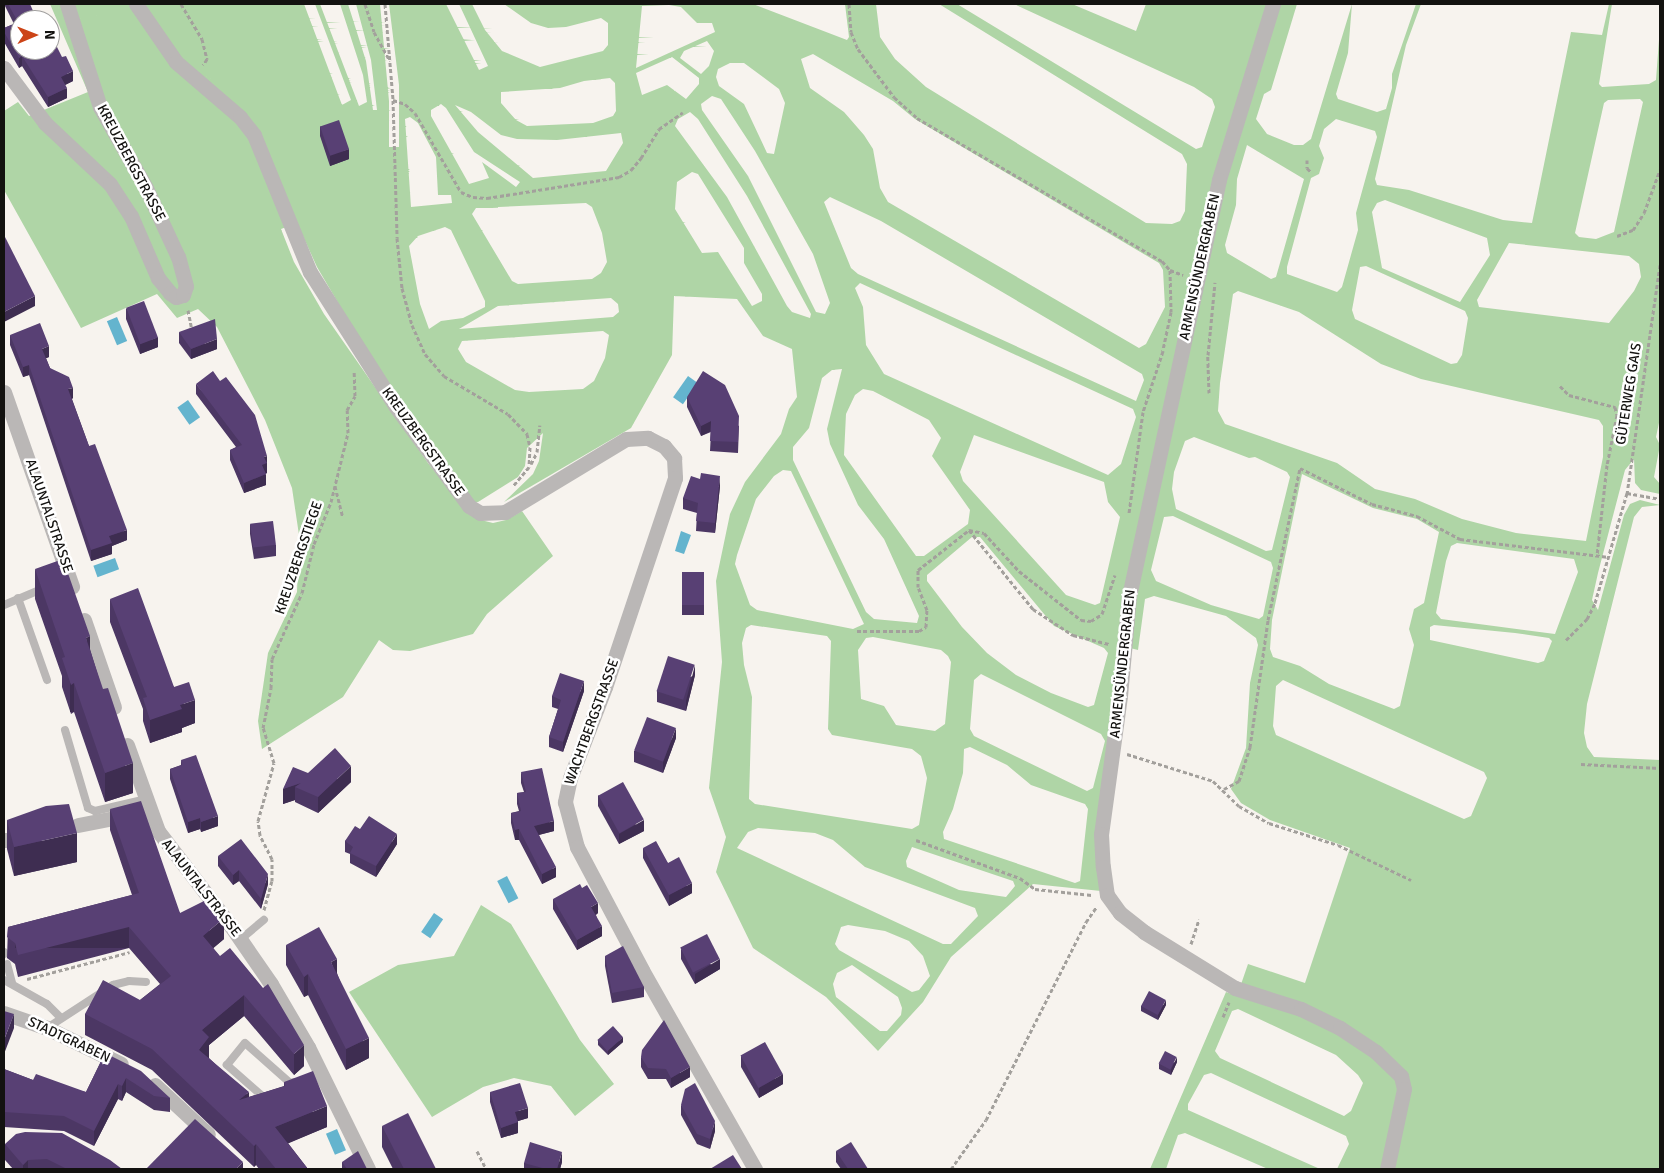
<!DOCTYPE html>
<html>
<head>
<meta charset="utf-8">
<style>
	body { margin:0 }
	#map { position:relative; width:1664px; height:1173px; overflow:hidden; background:#f7f3ee; font-family:Signika,sans-serif }
	div>[style] { position:absolute }
	.green>* { inset:0; background:#afd5a6 }
	.water>* { inset:0; background:#64b4ce; transform-origin:0 0 }
	.path>* { height:3px; margin-top:-1.5px; transform-origin:0; background:repeating-linear-gradient(90deg,#a3a09c 0 4px,transparent 0 6.5px) }
	.service>* { height:8px; margin:-4px; padding:0 4px; transform-origin:4px; border-radius:4px; background:#bab7b6 }
	.minor>* { height:15px; margin:-7.5px; padding:0 7.5px; transform-origin:7.5px; border-radius:7.5px; background:#bab7b6 }
	.wall>* { inset:0; background:#4c3764; transform-origin:0 0 }
	.shaded-wall>* { inset:0; background:#3e2d51; transform-origin:0 0 }
	.building>* { inset:0; background:#584074; transform-origin:0 0 }
	span { translate:-50% -50%; white-space:nowrap; text-align:center; line-height:1.15; -webkit-text-stroke:5px #fff; paint-order:stroke }
	.street-label { font-size:14px; color:#131210 }
	.frame { position:absolute; inset:0; border:5px solid #131210; pointer-events:none }
	.north { position:absolute; left:10px; top:10px; width:50px; height:50px; box-sizing:border-box; background:#fff; border:1px solid #a1a09f; border-radius:50%; rotate:89deg; font-size:14px; font-weight:700; line-height:20px; text-align:center; color:#131210 }
	.north::after { content:''; display:block; margin:auto; width:18px; height:22px; background:#cc4417; clip-path:polygon(50% 0,100% 100%,50% 72%,0 100%) }
</style>
</head>
<body>
<div id="map">
	<div class="green">
		<i style="clip-path:polygon(evenodd,50px 4px,304px 4px,342px 105px,351px 100px,315px 4px,320px 4px,359px 106px,367px 102px,363px 75px,340px 4px,348px 4px,366px 61px,373px 110px,377px 110px,371px 60px,356px 4px,380px 4px,389px 101px,389px 147px,399px 147px,399px 85px,389px 4px,446px 4px,479px 70px,488px 66px,459px 4px,472px 4px,485px 30px,502px 51px,540px 67px,603px 51px,608px 45px,608px 23px,601px 18px,566px 27px,548px 28px,531px 23px,504px 4px,753px 4px,847px 40px,849px 37px,845px 4px,876px 4px,880px 37px,895px 59px,926px 87px,1146px 223px,1172px 224px,1180px 221px,1185px 211px,1187px 164px,1182px 154px,939px 4px,957px 4px,1196px 149px,1202px 147px,1215px 107px,1212px 99px,1194px 87px,1014px 4px,1072px 4px,1136px 31px,1146px 4px,1269px 4px,1148px 488px,1101px 891px,1033px 884px,951px 957px,923px 1002px,878px 1051px,826px 997px,753px 948px,716px 872px,726px 837px,709px 788px,722px 662px,716px 581px,730px 514px,745px 482px,781px 434px,789px 409px,797px 397px,792px 349px,763px 336px,737px 299px,674px 296px,672px 355px,631px 428px,504px 502px,533px 474px,539px 461px,543px 433px,527px 448px,525px 466px,518px 477px,478px 502px,472px 502px,434px 455px,354px 330px,317px 267px,297px 223px,281px 229px,294px 262px,324px 314px,428px 463px,466px 510px,481px 520px,493px 523px,506px 520px,522px 511px,553px 556px,487px 614px,473px 634px,410px 651px,393px 650px,379px 640px,343px 697px,262px 749px,258px 721px,268px 653px,297px 592px,299px 535px,292px 488px,265px 420px,217px 327px,198px 309px,177px 318px,157px 294px,81px 328px,4px 190px,4px 111px,18px 102px,29px 116px,88px 92px,50px 4px,669px 5px,681px 7px,697px 23px,712px 23px,715px 32px,636px 68px,642px 6px,669px 5px,50px 4px,707px 41px,714px 51px,709px 66px,701px 74px,680px 58px,684px 51px,707px 41px,50px 4px,813px 54px,893px 101px,915px 119px,1159px 263px,1163px 270px,1165px 307px,1146px 344px,1139px 348px,888px 202px,880px 188px,873px 149px,864px 135px,844px 112px,810px 88px,801px 59px,813px 54px,50px 4px,672px 57px,699px 78px,699px 84px,686px 99px,667px 85px,642px 95px,636px 73px,672px 57px,50px 4px,730px 63px,744px 63px,779px 89px,785px 103px,774px 154px,767px 153px,744px 104px,719px 86px,716px 77px,718px 69px,730px 63px,50px 4px,610px 78px,615px 83px,616px 111px,613px 116px,593px 123px,527px 126px,516px 120px,501px 103px,501px 92px,560px 88px,584px 81px,610px 78px,50px 4px,712px 96px,721px 99px,755px 151px,813px 254px,830px 303px,825px 314px,816px 312px,748px 176px,702px 110px,701px 104px,712px 96px,50px 4px,441px 104px,446px 108px,474px 152px,520px 182px,516px 187px,482px 162px,489px 178px,469px 184px,431px 116px,431px 110px,441px 104px,50px 4px,455px 105px,471px 112px,501px 135px,517px 139px,557px 140px,621px 133px,623px 143px,606px 171px,533px 178px,478px 132px,455px 105px,50px 4px,690px 112px,698px 119px,747px 196px,811px 314px,810px 318px,792px 312px,787px 306px,727px 197px,675px 126px,678px 119px,690px 112px,50px 4px,410px 117px,418px 123px,436px 157px,438px 195px,451px 195px,452px 203px,411px 207px,405px 119px,410px 117px,50px 4px,692px 172px,698px 174px,744px 248px,744px 263px,762px 294px,762px 301px,752px 306px,718px 252px,702px 253px,675px 209px,677px 182px,692px 172px,50px 4px,830px 197px,881px 221px,1142px 374px,1144px 380px,1136px 401px,858px 274px,851px 268px,824px 202px,830px 197px,50px 4px,586px 203px,592px 207px,602px 233px,607px 262px,601px 273px,592px 279px,518px 284px,512px 281px,472px 214px,476px 208px,586px 203px,50px 4px,445px 227px,451px 230px,485px 301px,485px 307px,463px 318px,441px 321px,429px 329px,420px 304px,409px 246px,418px 236px,445px 227px,50px 4px,860px 283px,1133px 409px,1136px 417px,1121px 464px,1108px 475px,884px 374px,866px 345px,863px 307px,855px 288px,860px 283px,50px 4px,611px 298px,618px 304px,619px 312px,613px 317px,459px 329px,498px 306px,611px 298px,50px 4px,603px 331px,609px 335px,605px 358px,594px 381px,583px 389px,529px 392px,515px 390px,466px 362px,458px 349px,462px 341px,603px 331px,50px 4px,842px 369px,827px 429px,830px 444px,858px 505px,884px 539px,919px 616px,917px 623px,874px 619px,866px 612px,793px 460px,793px 447px,809px 428px,822px 378px,832px 370px,842px 369px,50px 4px,863px 389px,873px 391px,929px 420px,941px 438px,932px 456px,970px 510px,968px 524px,924px 556px,916px 556px,844px 455px,846px 414px,855px 395px,863px 389px,50px 4px,974px 435px,1104px 482px,1108px 502px,1120px 517px,1100px 603px,1095px 605px,1066px 595px,963px 481px,960px 472px,974px 435px,50px 4px,783px 470px,791px 471px,864px 624px,853px 629px,757px 610px,750px 605px,735px 564px,737px 555px,756px 499px,774px 476px,783px 470px,50px 4px,972px 537px,980px 537px,1054px 626px,1104px 648px,1108px 653px,1094px 705px,1088px 707px,1051px 693px,1016px 675px,987px 653px,962px 627px,927px 581px,927px 575px,972px 537px,50px 4px,751px 625px,827px 636px,831px 641px,828px 729px,832px 735px,912px 749px,921px 756px,927px 778px,919px 825px,912px 829px,755px 804px,749px 799px,752px 697px,744px 665px,742px 643px,746px 628px,751px 625px,50px 4px,873px 637px,941px 650px,948px 656px,951px 662px,945px 724px,935px 731px,896px 725px,884px 706px,861px 699px,858px 650px,866px 638px,873px 637px,50px 4px,981px 674px,1101px 734px,1105px 741px,1093px 788px,1087px 791px,974px 736px,970px 729px,974px 680px,981px 674px,50px 4px,970px 747px,1007px 765px,1031px 785px,1085px 804px,1088px 809px,1080px 881px,1075px 883px,944px 839px,943px 832px,953px 809px,963px 773px,964px 749px,970px 747px,50px 4px,758px 828px,815px 833px,833px 840px,865px 867px,975px 908px,978px 916px,951px 944px,943px 944px,737px 848px,748px 832px,758px 828px,50px 4px,912px 847px,1013px 881px,1015px 886px,1006px 897px,959px 890px,907px 867px,906px 861px,912px 847px,50px 4px,848px 925px,885px 931px,909px 941px,923px 956px,930px 976px,919px 990px,912px 992px,839px 950px,835px 944px,841px 927px,848px 925px,50px 4px,852px 965px,898px 997px,902px 1008px,901px 1015px,887px 1031px,880px 1031px,836px 997px,833px 984px,837px 973px,852px 965px)"></i>
		<i style="clip-path:polygon(evenodd,1278px 4px,1297px 4px,1271px 90px,1264px 94px,1256px 119px,1267px 134px,1294px 145px,1303px 145px,1311px 139px,1352px 4px,1348px 53px,1336px 94px,1338px 99px,1377px 112px,1386px 109px,1392px 88px,1392px 74px,1416px 4px,1421px 4px,1406px 45px,1375px 179px,1377px 185px,1409px 190px,1503px 220px,1532px 223px,1571px 32px,1602px 35px,1609px 4px,1612px 4px,1599px 84px,1602px 87px,1649px 84px,1656px 80px,1660px 26px,1660px 418px,1656px 437px,1660px 445px,1654px 477px,1660px 484px,1660px 494px,1641px 490px,1635px 483px,1634px 459px,1625px 470px,1598px 573px,1592px 600px,1598px 610px,1624px 515px,1630px 504px,1640px 500px,1660px 505px,1642px 507px,1634px 517px,1587px 704px,1584px 733px,1587px 747px,1594px 757px,1660px 760px,1660px 1169px,1337px 1169px,1349px 1144px,1346px 1136px,1211px 1073px,1204px 1075px,1188px 1104px,1188px 1110px,1320px 1169px,1268px 1169px,1185px 1133px,1178px 1135px,1166px 1169px,1150px 1169px,1226px 992px,1237px 996px,1248px 964px,1305px 983px,1350px 848px,1270px 820px,1241px 803px,1231px 789px,1246px 748px,1250px 683px,1258px 645px,1256px 638px,1226px 616px,1154px 596px,1145px 599px,1138px 650px,1130px 648px,1135px 597px,1224px 182px,1278px 4px,1640px 99px,1643px 102px,1614px 232px,1596px 239px,1579px 237px,1575px 233px,1604px 103px,1608px 100px,1640px 99px,1278px 4px,1336px 119px,1375px 131px,1377px 137px,1356px 213px,1358px 230px,1342px 287px,1337px 292px,1287px 274px,1287px 267px,1311px 178px,1319px 174px,1324px 158px,1319px 146px,1324px 129px,1336px 119px,1278px 4px,1247px 145px,1304px 179px,1276px 277px,1271px 279px,1227px 253px,1225px 245px,1236px 205px,1237px 179px,1247px 145px,1278px 4px,1385px 200px,1487px 238px,1490px 255px,1460px 302px,1382px 268px,1372px 212px,1377px 203px,1385px 200px,1278px 4px,1509px 243px,1629px 256px,1639px 264px,1641px 277px,1634px 291px,1609px 323px,1479px 307px,1477px 300px,1509px 243px,1278px 4px,1366px 266px,1465px 311px,1468px 318px,1462px 355px,1457px 363px,1451px 364px,1355px 319px,1352px 310px,1360px 267px,1366px 266px,1278px 4px,1238px 291px,1299px 312px,1381px 364px,1421px 379px,1599px 420px,1603px 426px,1603px 457px,1586px 541px,1516px 533px,1462px 519px,1415px 499px,1375px 489px,1337px 463px,1225px 424px,1218px 411px,1220px 383px,1233px 294px,1238px 291px,1278px 4px,1194px 437px,1249px 458px,1255px 457px,1287px 472px,1290px 477px,1272px 550px,1266px 551px,1176px 509px,1172px 489px,1174px 472px,1185px 441px,1194px 437px,1278px 4px,1302px 474px,1373px 508px,1417px 519px,1439px 532px,1424px 603px,1414px 609px,1409px 629px,1414px 645px,1400px 706px,1394px 709px,1329px 684px,1300px 666px,1273px 657px,1270px 649px,1272px 620px,1302px 474px,1278px 4px,1173px 516px,1271px 562px,1273px 568px,1263px 616px,1259px 619px,1211px 605px,1156px 581px,1151px 570px,1164px 517px,1173px 516px,1278px 4px,1457px 543px,1574px 559px,1578px 572px,1555px 634px,1441px 619px,1436px 613px,1446px 561px,1451px 546px,1457px 543px,1278px 4px,1434px 625px,1515px 633px,1549px 638px,1552px 641px,1544px 661px,1538px 663px,1430px 640px,1430px 627px,1434px 625px,1278px 4px,1283px 680px,1484px 772px,1487px 778px,1471px 816px,1464px 819px,1276px 735px,1273px 726px,1276px 686px,1283px 680px,1278px 4px,1238px 1009px,1336px 1055px,1358px 1075px,1363px 1083px,1351px 1111px,1344px 1116px,1220px 1058px,1215px 1051px,1232px 1011px,1238px 1009px)"></i>
		<i style="clip-path:polygon(481px 905px,511px 924px,580px 1040px,614px 1084px,575px 1116px,551px 1086px,514px 1078px,483px 1087px,432px 1117px,349px 992px,398px 965px,454px 956px)"></i>
	</div>
	<div class="water">
		<i style="left:117px;top:317px;width:26px;height:11px;rotate:67deg"></i>
		<i style="left:688px;top:376px;width:12px;height:26px;rotate:35deg"></i>
		<i style="left:188px;top:400px;width:21px;height:13px;rotate:55deg"></i>
		<i style="clip-path:polygon(681px 531px,691px 535px,684px 554px,675px 551px)"></i>
		<i style="left:115px;top:558px;width:12px;height:23px;rotate:70deg"></i>
		<i style="left:507px;top:876px;width:25px;height:11px;rotate:63deg"></i>
		<i style="left:434px;top:913px;width:11px;height:23px;rotate:34deg"></i>
		<i style="left:337px;top:1129px;width:23px;height:12px;rotate:67deg"></i>
	</div>
	<div class="path">
		<i style="left:181px;top:4px;width:41px;rotate:59deg"></i>
		<i style="left:202px;top:39px;width:21px;rotate:76deg"></i>
		<i style="left:207px;top:59px;width:7px;rotate:124deg"></i>
		<i style="left:365px;top:4px;width:29px;rotate:72deg"></i>
		<i style="left:374px;top:32px;width:33px;rotate:61deg"></i>
		<i style="left:385px;top:4px;width:96px;rotate:85.2deg"></i>
		<i style="left:393px;top:100px;width:138px;rotate:88.3deg"></i>
		<i style="left:397px;top:238px;width:50px;rotate:84.3deg"></i>
		<i style="left:402px;top:288px;width:38px;rotate:75deg"></i>
		<i style="left:412px;top:325px;width:32px;rotate:66deg"></i>
		<i style="left:425px;top:354px;width:29px;rotate:49deg"></i>
		<i style="left:444px;top:376px;width:74px;rotate:30.7deg"></i>
		<i style="left:508px;top:414px;width:28px;rotate:46deg"></i>
		<i style="left:527px;top:434px;width:13px;rotate:77deg"></i>
		<i style="left:530px;top:447px;width:20px;rotate:93deg"></i>
		<i style="left:529px;top:467px;width:25px;rotate:130deg"></i>
		<i style="left:849px;top:4px;width:28px;rotate:86deg"></i>
		<i style="left:851px;top:32px;width:18px;rotate:68deg"></i>
		<i style="left:858px;top:49px;width:60px;rotate:53.1deg"></i>
		<i style="left:894px;top:97px;width:31px;rotate:42deg"></i>
		<i style="left:917px;top:118px;width:284px;rotate:30.3deg"></i>
		<i style="left:1162px;top:261px;width:12px;rotate:48deg"></i>
		<i style="left:1170px;top:270px;width:42px;rotate:88.6deg"></i>
		<i style="left:1171px;top:312px;width:40px;rotate:102deg"></i>
		<i style="left:1163px;top:351px;width:64px;rotate:108.2deg"></i>
		<i style="left:1143px;top:412px;width:102px;rotate:97.9deg"></i>
		<i style="left:393px;top:100px;width:13px;rotate:18deg"></i>
		<i style="left:405px;top:104px;width:13px;rotate:42deg"></i>
		<i style="left:415px;top:113px;width:91px;rotate:59.8deg"></i>
		<i style="left:461px;top:192px;width:13px;rotate:23deg"></i>
		<i style="left:473px;top:197px;width:14px;rotate:4deg"></i>
		<i style="left:487px;top:198px;width:134px;rotate:-9deg"></i>
		<i style="left:619px;top:177px;width:14px;rotate:-30deg"></i>
		<i style="left:631px;top:170px;width:16px;rotate:-50deg"></i>
		<i style="left:641px;top:158px;width:34px;rotate:-58deg"></i>
		<i style="left:659px;top:129px;width:29px;rotate:-35deg"></i>
		<i style="left:1307px;top:160px;width:8px;rotate:90deg"></i>
		<i style="left:1307px;top:168px;width:6px;rotate:45deg"></i>
		<i style="left:1617px;top:236px;width:17px;rotate:-21deg"></i>
		<i style="left:1633px;top:230px;width:20px;rotate:-57deg"></i>
		<i style="left:1644px;top:213px;width:46px;rotate:-69.6deg"></i>
		<i style="left:1660px;top:265px;width:230px;rotate:98.2deg"></i>
		<i style="left:1627px;top:493px;width:34px;rotate:10deg"></i>
		<i style="left:1170px;top:270px;width:14px;rotate:21deg"></i>
		<i style="left:188px;top:310px;width:20px;rotate:79deg"></i>
		<i style="left:1560px;top:386px;width:13px;rotate:45deg"></i>
		<i style="left:1569px;top:395px;width:48px;rotate:14.6deg"></i>
		<i style="left:1615px;top:407px;width:8px;rotate:76deg"></i>
		<i style="left:1617px;top:415px;width:51px;rotate:101.3deg"></i>
		<i style="left:1607px;top:465px;width:91px;rotate:96.3deg"></i>
		<i style="left:1209px;top:393px;width:38px;rotate:-92deg"></i>
		<i style="left:1208px;top:355px;width:73px;rotate:-84.5deg"></i>
		<i style="left:531px;top:464px;width:13px;rotate:-63deg"></i>
		<i style="left:537px;top:452px;width:27px;rotate:-84deg"></i>
		<i style="left:335px;top:486px;width:32px;rotate:76deg"></i>
		<i style="left:969px;top:530px;width:102px;rotate:51deg"></i>
		<i style="left:1033px;top:609px;width:48px;rotate:33deg"></i>
		<i style="left:1073px;top:635px;width:38px;rotate:14deg"></i>
		<i style="left:857px;top:631px;width:62px"></i>
		<i style="left:919px;top:631px;width:8px;rotate:-30deg"></i>
		<i style="left:926px;top:627px;width:17px;rotate:-87deg"></i>
		<i style="left:927px;top:610px;width:25px;rotate:-111deg"></i>
		<i style="left:918px;top:587px;width:17px;rotate:-90deg"></i>
		<i style="left:918px;top:570px;width:65px;rotate:-38.1deg"></i>
		<i style="left:969px;top:530px;width:15px;rotate:11deg"></i>
		<i style="left:984px;top:533px;width:52px;rotate:47.4deg"></i>
		<i style="left:1019px;top:571px;width:79px;rotate:38.3deg"></i>
		<i style="left:1081px;top:620px;width:10px;rotate:6deg"></i>
		<i style="left:1091px;top:621px;width:13px;rotate:-32deg"></i>
		<i style="left:1102px;top:614px;width:41px;rotate:-71.6deg"></i>
		<i style="left:1566px;top:640px;width:30px;rotate:-45deg"></i>
		<i style="left:1587px;top:619px;width:18px;rotate:-63deg"></i>
		<i style="left:1595px;top:603px;width:115px;rotate:-73.8deg"></i>
		<i style="left:1127px;top:754px;width:90px;rotate:17.4deg"></i>
		<i style="left:1213px;top:781px;width:36px;rotate:44deg"></i>
		<i style="left:1239px;top:806px;width:34px;rotate:30deg"></i>
		<i style="left:1269px;top:823px;width:72px;rotate:17.7deg"></i>
		<i style="left:1338px;top:845px;width:81px;rotate:25.6deg"></i>
		<i style="left:1581px;top:764px;width:79px;rotate:2.9deg"></i>
		<i style="left:1224px;top:789px;width:17px;rotate:-28deg"></i>
		<i style="left:1239px;top:781px;width:36px;rotate:-72deg"></i>
		<i style="left:1250px;top:747px;width:128px;rotate:-81.9deg"></i>
		<i style="left:1268px;top:620px;width:155px;rotate:-78.1deg"></i>
		<i style="left:1300px;top:468px;width:80px;rotate:26.6deg"></i>
		<i style="left:1372px;top:504px;width:47px;rotate:14.9deg"></i>
		<i style="left:1417px;top:516px;width:49px;rotate:28.1deg"></i>
		<i style="left:1460px;top:539px;width:150px;rotate:6.9deg"></i>
		<i style="left:916px;top:840px;width:111px;rotate:20.1deg"></i>
		<i style="left:1020px;top:878px;width:19px;rotate:36deg"></i>
		<i style="left:1035px;top:889px;width:57px;rotate:6deg"></i>
		<i style="left:264px;top:910px;width:30px;rotate:-75deg"></i>
		<i style="left:272px;top:881px;width:22px;rotate:-90deg"></i>
		<i style="left:272px;top:859px;width:27px;rotate:-117deg"></i>
		<i style="left:260px;top:835px;width:14px;rotate:-98deg"></i>
		<i style="left:258px;top:821px;width:60px;rotate:-74.6deg"></i>
		<i style="left:274px;top:763px;width:37px;rotate:-107deg"></i>
		<i style="left:263px;top:728px;width:41px;rotate:-78.7deg"></i>
		<i style="left:271px;top:688px;width:29px;rotate:-88deg"></i>
		<i style="left:272px;top:659px;width:72px;rotate:-65.6deg"></i>
		<i style="left:302px;top:593px;width:50px;rotate:-76.2deg"></i>
		<i style="left:314px;top:544px;width:45px;rotate:-68deg"></i>
		<i style="left:331px;top:502px;width:71px;rotate:-76.2deg"></i>
		<i style="left:348px;top:433px;width:23px;rotate:-92deg"></i>
		<i style="left:347px;top:410px;width:16px;rotate:-60deg"></i>
		<i style="left:355px;top:396px;width:25px;rotate:-92deg"></i>
		<i style="left:1191px;top:944px;width:26px;rotate:-72deg"></i>
		<i style="left:27px;top:979px;width:106px;rotate:-14.7deg"></i>
		<i style="left:1223px;top:1017px;width:16px;rotate:-68deg"></i>
		<i style="left:477px;top:1151px;width:20px;rotate:63deg"></i>
		<i style="left:951px;top:1169px;width:60px;rotate:-54.5deg"></i>
		<i style="left:986px;top:1120px;width:222px;rotate:-63.2deg"></i>
		<i style="left:1086px;top:922px;width:19px;rotate:-55deg"></i>
	</div>
	<div class="service">
		<i style="left:18px;top:598px;width:87px;rotate:70.5deg"></i>
		<i style="left:4px;top:605px;width:43px;rotate:-23deg"></i>
		<i style="left:65px;top:730px;width:81px;rotate:73.6deg"></i>
		<i style="left:88px;top:808px;width:8px;rotate:23deg"></i>
		<i style="left:95px;top:811px;width:52px;rotate:-13.2deg"></i>
		<i style="left:241px;top:939px;width:30px;rotate:-40deg"></i>
		<i style="left:4px;top:952px;width:2px;rotate:90deg"></i>
		<i style="left:7px;top:964px;width:20px;rotate:75deg"></i>
		<i style="left:4px;top:980px;width:49px;rotate:29.2deg"></i>
		<i style="left:47px;top:1004px;width:20px;rotate:45deg"></i>
		<i style="left:47px;top:1028px;width:79px;rotate:-33.1deg"></i>
		<i style="left:113px;top:985px;width:16px;rotate:-14deg"></i>
		<i style="left:129px;top:981px;width:17px;rotate:3deg"></i>
		<i style="left:268px;top:1101px;width:55px;rotate:-138.7deg"></i>
		<i style="left:227px;top:1065px;width:28px;rotate:-51deg"></i>
		<i style="left:245px;top:1043px;width:60px;rotate:41.6deg"></i>
		<i style="left:290px;top:1083px;width:4px;rotate:-14deg"></i>
	</div>
	<div class="minor">
		<i style="left:136px;top:4px;width:70px;rotate:55.4deg"></i>
		<i style="left:176px;top:62px;width:84px;rotate:40.7deg"></i>
		<i style="left:240px;top:117px;width:23px;rotate:52deg"></i>
		<i style="left:254px;top:135px;width:148px;rotate:67.8deg"></i>
		<i style="left:310px;top:272px;width:160px;rotate:57.5deg"></i>
		<i style="left:396px;top:407px;width:123px;rotate:53.6deg"></i>
		<i style="left:469px;top:506px;width:13px;rotate:32deg"></i>
		<i style="left:480px;top:513px;width:25px;rotate:-2deg"></i>
		<i style="left:505px;top:512px;width:141px;rotate:-31.1deg"></i>
		<i style="left:626px;top:439px;width:22px;rotate:-3deg"></i>
		<i style="left:648px;top:438px;width:18px;rotate:27deg"></i>
		<i style="left:664px;top:446px;width:16px;rotate:50deg"></i>
		<i style="left:674px;top:458px;width:20px;rotate:87deg"></i>
		<i style="left:675px;top:478px;width:220px;rotate:108.5deg"></i>
		<i style="left:605px;top:687px;width:97px;rotate:111deg"></i>
		<i style="left:570px;top:778px;width:25px;rotate:102deg"></i>
		<i style="left:565px;top:802px;width:47px;rotate:75.1deg"></i>
		<i style="left:577px;top:847px;width:139px;rotate:62.1deg"></i>
		<i style="left:642px;top:970px;width:229px;rotate:60.4deg"></i>
		<i style="left:1273px;top:4px;width:184px;rotate:107.1deg"></i>
		<i style="left:1219px;top:180px;width:427px;rotate:102.2deg"></i>
		<i style="left:1129px;top:597px;width:99px;rotate:95.2deg"></i>
		<i style="left:1120px;top:696px;width:139px;rotate:97.8deg"></i>
		<i style="left:1101px;top:834px;width:33px;rotate:87deg"></i>
		<i style="left:1103px;top:867px;width:28px;rotate:82deg"></i>
		<i style="left:1107px;top:895px;width:22px;rotate:54deg"></i>
		<i style="left:1120px;top:913px;width:31px;rotate:38deg"></i>
		<i style="left:1144px;top:932px;width:107px;rotate:31.6deg"></i>
		<i style="left:1235px;top:988px;width:69px;rotate:17.7deg"></i>
		<i style="left:1301px;top:1009px;width:43px;rotate:26deg"></i>
		<i style="left:1340px;top:1028px;width:43px;rotate:33.7deg"></i>
		<i style="left:1376px;top:1052px;width:35px;rotate:44deg"></i>
		<i style="left:1401px;top:1076px;width:13px;rotate:77deg"></i>
		<i style="left:1404px;top:1089px;width:82px;rotate:102deg"></i>
		<i style="left:4px;top:68px;width:69px;rotate:53.3deg"></i>
		<i style="left:45px;top:123px;width:89px;rotate:43.2deg"></i>
		<i style="left:110px;top:184px;width:38px;rotate:57deg"></i>
		<i style="left:131px;top:216px;width:68px;rotate:66.5deg"></i>
		<i style="left:158px;top:278px;width:19px;rotate:51deg"></i>
		<i style="left:170px;top:293px;width:7px;rotate:34deg"></i>
		<i style="left:176px;top:297px;width:7px;rotate:-16deg"></i>
		<i style="left:183px;top:295px;width:9px;rotate:-72deg"></i>
		<i style="left:186px;top:286px;width:30px;rotate:-105deg"></i>
		<i style="left:178px;top:257px;width:76px;rotate:-114.9deg"></i>
		<i style="left:146px;top:188px;width:93px;rotate:-119.6deg"></i>
		<i style="left:100px;top:107px;width:108px;rotate:-107.8deg"></i>
		<i style="left:4px;top:392px;width:206px;rotate:70.7deg"></i>
		<i style="left:84px;top:620px;width:92px;rotate:71deg"></i>
		<i style="left:127px;top:745px;width:91px;rotate:70.2deg"></i>
		<i style="left:158px;top:831px;width:120px;rotate:52.5deg"></i>
		<i style="left:231px;top:926px;width:70px;rotate:55.4deg"></i>
		<i style="left:271px;top:984px;width:73px;rotate:59.6deg"></i>
		<i style="left:308px;top:1047px;width:136px;rotate:63.8deg"></i>
		<i style="left:78px;top:825px;width:52px;rotate:-11.1deg"></i>
		<i style="left:4px;top:840px;width:2px"></i>
		<i style="left:4px;top:1013px;width:46px;rotate:19.2deg"></i>
		<i style="left:47px;top:1028px;width:82px;rotate:25.9deg"></i>
		<i style="left:155px;top:1085px;width:72px;rotate:42.8deg"></i>
	</div>
	<div class="wall">
		<i style="clip-path:polygon(4px 4px,31px 4px,20px 20px,73px 81px,65px 85px,67px 98px,48px 107px,22px 66px,19px 68px,4px 42px,4px 28px,14px 24px)"></i>
		<i style="clip-path:polygon(320px 126px,349px 159px,330px 166px,320px 136px)"></i>
		<i style="clip-path:polygon(126px 308px,158px 347px,140px 354px,126px 319px)"></i>
		<i style="clip-path:polygon(179px 332px,217px 349px,191px 359px,179px 343px)"></i>
		<i style="clip-path:polygon(10px 335px,49px 357px,46px 358px,50px 368px,73px 398px,72px 399px,89px 446px,127px 540px,112px 546px,112px 554px,91px 561px,29px 375px,23px 377px,10px 345px)"></i>
		<i style="clip-path:polygon(196px 384px,267px 466px,267px 473px,265px 474px,266px 485px,244px 493px,230px 460px,230px 450px,236px 447px,196px 394px)"></i>
		<i style="clip-path:polygon(687px 397px,739px 426px,738px 453px,710px 451px,711px 432px,701px 436px,687px 407px)"></i>
		<i style="clip-path:polygon(720px 486px,715px 533px,696px 531px,697px 513px,683px 509px,683px 498px)"></i>
		<i style="clip-path:polygon(250px 524px,276px 545px,276px 556px,254px 559px,250px 534px)"></i>
		<i style="clip-path:polygon(35px 569px,90px 649px,133px 793px,105px 802px,74px 712px,71px 714px,62px 687px,62px 676px,35px 599px)"></i>
		<i style="left:682px;top:572px;width:22px;height:43px"></i>
		<i style="clip-path:polygon(110px 599px,174px 687px,195px 723px,182px 728px,182px 732px,150px 743px,143px 721px,143px 709px,110px 622px)"></i>
		<i style="clip-path:polygon(695px 675px,686px 711px,657px 702px,657px 691px)"></i>
		<i style="clip-path:polygon(584px 691px,563px 752px,549px 747px,549px 737px,558px 709px,552px 707px,552px 696px)"></i>
		<i style="clip-path:polygon(676px 738px,663px 773px,634px 762px,634px 751px)"></i>
		<i style="clip-path:polygon(181px 760px,218px 826px,201px 832px,200px 829px,188px 833px,170px 779px,170px 769px,181px 765px)"></i>
		<i style="clip-path:polygon(521px 772px,554px 831px,539px 835px,556px 877px,542px 884px,519px 840px,515px 840px,511px 823px,511px 813px,519px 811px,517px 804px,517px 793px,524px 792px,521px 783px)"></i>
		<i style="clip-path:polygon(308px 773px,351px 782px,318px 813px,295px 802px,295px 800px,283px 804px,283px 789px)"></i>
		<i style="clip-path:polygon(598px 795px,644px 831px,619px 844px,598px 806px)"></i>
		<i style="clip-path:polygon(110px 809px,180px 913px,224px 939px,213px 948px,304px 1066px,294px 1075px,244px 1016px,209px 1045px,209px 1058px,249px 1097px,284px 1086px,284px 1082px,327px 1127px,288px 1143px,308px 1169px,259px 1169px,256px 1165px,254px 1167px,152px 1070px,85px 1035px,85px 1014px,140px 1000px,160px 984px,129px 948px,18px 977px,15px 964px,7px 958px,8px 927px,132px 895px,110px 830px)"></i>
		<i style="clip-path:polygon(7px 820px,77px 862px,14px 876px,7px 849px)"></i>
		<i style="clip-path:polygon(360px 829px,397px 844px,376px 877px,350px 863px,350px 854px,345px 852px,345px 841px)"></i>
		<i style="clip-path:polygon(643px 848px,668px 863px,692px 893px,669px 906px,643px 858px)"></i>
		<i style="clip-path:polygon(218px 856px,268px 884px,261px 909px,239px 881px,233px 885px,218px 866px)"></i>
		<i style="clip-path:polygon(553px 899px,598px 913px,596px 915px,602px 936px,577px 950px,553px 909px)"></i>
		<i style="clip-path:polygon(286px 945px,337px 973px,369px 1058px,346px 1070px,308px 995px,304px 997px,286px 965px)"></i>
		<i style="clip-path:polygon(681px 949px,720px 969px,695px 984px,681px 959px)"></i>
		<i style="clip-path:polygon(605px 956px,644px 987px,644px 997px,612px 1003px,605px 966px)"></i>
		<i style="clip-path:polygon(1166px 1005px,1158px 1020px,1141px 1011px,1141px 1006px)"></i>
		<i style="clip-path:polygon(598px 1040px,623px 1042px,608px 1055px,598px 1045px)"></i>
		<i style="clip-path:polygon(105px 1053px,170px 1098px,170px 1112px,154px 1110px,126px 1092px,122px 1101px,118px 1099px,94px 1146px,64px 1131px,4px 1127px,4px 1069px,33px 1080px,86px 1092px)"></i>
		<i style="clip-path:polygon(741px 1056px,783px 1084px,759px 1098px,741px 1067px)"></i>
		<i style="clip-path:polygon(641px 1057px,690px 1077px,671px 1088px,666px 1079px,648px 1079px,641px 1067px)"></i>
		<i style="clip-path:polygon(1177px 1062px,1171px 1075px,1159px 1069px,1159px 1064px)"></i>
		<i style="clip-path:polygon(490px 1092px,528px 1118px,518px 1121px,518px 1133px,501px 1138px,490px 1102px)"></i>
		<i style="clip-path:polygon(681px 1105px,715px 1131px,710px 1149px,697px 1144px,681px 1115px)"></i>
		<i style="clip-path:polygon(382px 1126px,436px 1169px,393px 1169px,382px 1147px)"></i>
		<i style="clip-path:polygon(5px 1144px,122px 1169px,13px 1169px,5px 1160px)"></i>
		<i style="clip-path:polygon(836px 1151px,868px 1169px,841px 1169px,836px 1162px)"></i>
		<i style="clip-path:polygon(342px 1162px,367px 1169px,342px 1169px)"></i>
		<i style="clip-path:polygon(562px 1162px,560px 1169px,524px 1169px,524px 1163px)"></i>
	</div>
	<div class="shaded-wall">
		<i style="clip-path:polygon(22px 56px,22px 66px,19px 68px,19px 58px)"></i>
		<i style="clip-path:polygon(73px 71px,73px 81px,61px 87px,61px 77px)"></i>
		<i style="clip-path:polygon(67px 88px,67px 98px,48px 107px,48px 97px)"></i>
		<i style="clip-path:polygon(349px 149px,349px 159px,330px 166px,330px 155px)"></i>
		<i style="clip-path:polygon(35px 296px,35px 306px,4px 322px,4px 312px)"></i>
		<i style="clip-path:polygon(158px 337px,158px 347px,140px 354px,140px 344px)"></i>
		<i style="clip-path:polygon(217px 339px,217px 349px,191px 359px,191px 349px)"></i>
		<i style="clip-path:polygon(49px 346px,49px 357px,42px 360px,42px 349px)"></i>
		<i style="clip-path:polygon(29px 365px,29px 375px,23px 377px,23px 367px)"></i>
		<i style="clip-path:polygon(73px 388px,73px 398px,68px 400px,68px 389px)"></i>
		<i style="clip-path:polygon(711px 421px,711px 431px,701px 436px,701px 426px)"></i>
		<i style="clip-path:polygon(267px 456px,267px 473px,262px 475px,262px 465px,264px 457px)"></i>
		<i style="clip-path:polygon(266px 474px,266px 485px,244px 493px,244px 483px)"></i>
		<i style="clip-path:polygon(720px 476px,720px 486px,715px 533px,715px 523px)"></i>
		<i style="clip-path:polygon(127px 530px,127px 540px,112px 546px,112px 554px,91px 561px,91px 550px,109px 536px)"></i>
		<i style="clip-path:polygon(90px 636px,90px 666px,86px 638px)"></i>
		<i style="clip-path:polygon(695px 665px,695px 675px,686px 711px,686px 701px)"></i>
		<i style="clip-path:polygon(584px 681px,584px 691px,563px 752px,563px 742px)"></i>
		<i style="left:74px;top:683px;width:29px;height:4px;rotate:90deg"></i>
		<i style="clip-path:polygon(195px 700px,195px 723px,182px 728px,182px 732px,150px 743px,150px 720px,180px 705px)"></i>
		<i style="clip-path:polygon(676px 728px,676px 738px,663px 773px,663px 762px)"></i>
		<i style="clip-path:polygon(133px 763px,133px 793px,105px 802px,105px 773px)"></i>
		<i style="clip-path:polygon(351px 766px,351px 782px,318px 813px,318px 797px)"></i>
		<i style="clip-path:polygon(301px 783px,295px 787px,295px 800px,283px 804px,283px 789px)"></i>
		<i style="clip-path:polygon(218px 816px,218px 826px,201px 832px,201px 822px)"></i>
		<i style="clip-path:polygon(200px 818px,200px 829px,188px 833px,188px 822px)"></i>
		<i style="clip-path:polygon(644px 820px,644px 831px,619px 844px,619px 834px)"></i>
		<i style="clip-path:polygon(554px 821px,554px 831px,534px 836px,534px 826px)"></i>
		<i style="left:519px;top:829px;width:11px;height:4px;rotate:90deg"></i>
		<i style="clip-path:polygon(77px 833px,77px 862px,14px 876px,14px 847px)"></i>
		<i style="clip-path:polygon(397px 834px,397px 844px,376px 877px,376px 866px)"></i>
		<i style="clip-path:polygon(556px 867px,556px 877px,542px 884px,542px 874px)"></i>
		<i style="clip-path:polygon(239px 870px,239px 881px,233px 885px,233px 875px)"></i>
		<i style="clip-path:polygon(268px 874px,268px 884px,261px 909px,261px 899px)"></i>
		<i style="clip-path:polygon(692px 883px,692px 893px,669px 906px,669px 895px)"></i>
		<i style="clip-path:polygon(598px 903px,598px 913px,591px 917px,591px 907px)"></i>
		<i style="clip-path:polygon(224px 918px,224px 939px,203px 957px,203px 936px)"></i>
		<i style="clip-path:polygon(602px 926px,602px 936px,577px 950px,577px 940px)"></i>
		<i style="left:129px;top:927px;width:21px;height:114px;rotate:90deg"></i>
		<i style="clip-path:polygon(337px 959px,337px 979px,331px 962px)"></i>
		<i style="clip-path:polygon(720px 959px,720px 969px,695px 984px,695px 974px)"></i>
		<i style="clip-path:polygon(308px 974px,308px 995px,304px 997px,304px 977px)"></i>
		<i style="clip-path:polygon(244px 995px,244px 1016px,209px 1045px,209px 1059px,199px 1050px,202px 1030px)"></i>
		<i style="clip-path:polygon(1166px 1000px,1166px 1005px,1158px 1020px,1158px 1015px)"></i>
		<i style="clip-path:polygon(14px 1014px,14px 1028px,4px 1054px,4px 1040px)"></i>
		<i style="clip-path:polygon(623px 1037px,623px 1042px,608px 1055px,608px 1050px)"></i>
		<i style="clip-path:polygon(369px 1038px,369px 1058px,346px 1070px,346px 1049px)"></i>
		<i style="clip-path:polygon(304px 1045px,304px 1066px,294px 1075px,294px 1054px)"></i>
		<i style="clip-path:polygon(1177px 1057px,1177px 1062px,1171px 1075px,1171px 1070px)"></i>
		<i style="clip-path:polygon(690px 1067px,690px 1077px,671px 1088px,671px 1078px)"></i>
		<i style="clip-path:polygon(783px 1074px,783px 1084px,759px 1098px,759px 1088px)"></i>
		<i style="clip-path:polygon(126px 1078px,126px 1092px,122px 1101px,122px 1086px)"></i>
		<i style="clip-path:polygon(118px 1084px,118px 1099px,94px 1146px,94px 1131px)"></i>
		<i style="clip-path:polygon(249px 1092px,249px 1113px,239px 1100px)"></i>
		<i style="clip-path:polygon(327px 1106px,327px 1127px,275px 1149px,275px 1127px)"></i>
		<i style="clip-path:polygon(528px 1108px,528px 1118px,515px 1122px,515px 1112px)"></i>
		<i style="clip-path:polygon(715px 1121px,715px 1131px,710px 1149px,710px 1139px)"></i>
		<i style="clip-path:polygon(518px 1122px,518px 1133px,501px 1138px,501px 1128px)"></i>
		<i style="clip-path:polygon(256px 1144px,256px 1165px,254px 1167px,254px 1146px)"></i>
		<i style="clip-path:polygon(562px 1152px,562px 1162px,560px 1169px,557px 1169px)"></i>
		<i style="clip-path:polygon(28px 1160px,28px 1169px,23px 1169px,23px 1165px)"></i>
		<i style="clip-path:polygon(243px 1162px,243px 1169px,236px 1169px)"></i>
	</div>
	<div class="building">
		<i style="clip-path:polygon(8px 4px,30px 4px,37px 20px,20px 20px,20px 50px,50px 50px,50px 40px,51px 43px,54px 41px,62px 57px,66px 56px,73px 71px,61px 77px,67px 88px,48px 97px,22px 56px,19px 58px,4px 32px,4px 28px,18px 22px)"></i>
		<i style="left:339px;top:120px;width:31px;height:20px;rotate:71deg"></i>
		<i style="clip-path:polygon(4px 235px,35px 296px,4px 312px)"></i>
		<i style="left:144px;top:301px;width:39px;height:19px;rotate:69deg"></i>
		<i style="clip-path:polygon(215px 319px,217px 339px,191px 349px,179px 332px)"></i>
		<i style="clip-path:polygon(40px 323px,49px 346px,42px 349px,50px 368px,69px 377px,73px 388px,68px 389px,89px 446px,95px 444px,127px 530px,109px 536px,112px 543px,91px 550px,29px 365px,23px 367px,10px 335px)"></i>
		<i style="clip-path:polygon(213px 371px,220px 381px,226px 377px,255px 415px,267px 456px,264px 457px,267px 463px,262px 465px,266px 474px,244px 483px,230px 450px,242px 445px,196px 384px)"></i>
		<i style="clip-path:polygon(703px 371px,725px 385px,739px 416px,738px 442px,710px 441px,711px 421px,701px 426px,687px 397px)"></i>
		<i style="clip-path:polygon(701px 473px,720px 476px,715px 523px,696px 521px,698px 503px,683px 498px,691px 476px,700px 479px)"></i>
		<i style="left:273px;top:521px;width:24px;height:23px;rotate:83deg"></i>
		<i style="clip-path:polygon(63px 559px,90px 636px,86px 638px,103px 689px,108px 688px,133px 763px,105px 773px,74px 683px,71px 685px,62px 658px,65px 657px,35px 569px)"></i>
		<i style="left:682px;top:572px;width:22px;height:33px"></i>
		<i style="clip-path:polygon(138px 588px,174px 687px,189px 682px,195px 700px,180px 705px,182px 709px,150px 720px,143px 698px,147px 697px,110px 599px)"></i>
		<i style="left:668px;top:656px;width:28px;height:37px;rotate:18deg"></i>
		<i style="clip-path:polygon(560px 673px,584px 681px,563px 742px,549px 737px,561px 700px,552px 696px)"></i>
		<i style="left:647px;top:717px;width:31px;height:36px;rotate:21deg"></i>
		<i style="clip-path:polygon(335px 748px,351px 766px,318px 797px,295px 787px,301px 783px,283px 789px,293px 767px,308px 773px)"></i>
		<i style="clip-path:polygon(196px 755px,218px 816px,201px 822px,200px 818px,188px 822px,170px 769px,182px 765px,181px 760px)"></i>
		<i style="clip-path:polygon(542px 768px,554px 821px,534px 826px,556px 867px,542px 874px,519px 829px,515px 830px,511px 813px,521px 811px,517px 793px,526px 792px,521px 772px)"></i>
		<i style="left:623px;top:782px;width:43px;height:28px;rotate:61deg"></i>
		<i style="clip-path:polygon(141px 801px,180px 913px,208px 899px,224px 918px,203px 936px,220px 956px,230px 948px,263px 988px,268px 984px,304px 1045px,294px 1054px,244px 995px,202px 1030px,209px 1037px,199px 1050px,249px 1092px,239px 1100px,285px 1086px,284px 1082px,313px 1071px,327px 1106px,275px 1127px,308px 1169px,276px 1169px,256px 1144px,254px 1146px,152px 1049px,85px 1014px,103px 980px,140px 1000px,171px 976px,129px 927px,18px 955px,15px 943px,7px 937px,8px 927px,139px 893px,110px 809px)"></i>
		<i style="clip-path:polygon(69px 804px,77px 833px,14px 847px,7px 820px,46px 806px)"></i>
		<i style="clip-path:polygon(369px 816px,397px 834px,376px 866px,350px 853px,353px 847px,345px 841px,355px 826px,360px 829px)"></i>
		<i style="clip-path:polygon(241px 839px,268px 874px,261px 899px,239px 870px,233px 875px,218px 856px)"></i>
		<i style="clip-path:polygon(656px 841px,668px 863px,679px 857px,692px 883px,669px 895px,643px 848px)"></i>
		<i style="clip-path:polygon(580px 884px,582px 888px,587px 885px,598px 903px,591px 907px,602px 926px,577px 940px,553px 899px)"></i>
		<i style="clip-path:polygon(319px 927px,337px 959px,331px 962px,369px 1038px,346px 1049px,308px 974px,304px 977px,286px 945px)"></i>
		<i style="left:707px;top:934px;width:28px;height:30px;rotate:63deg"></i>
		<i style="clip-path:polygon(623px 946px,644px 987px,612px 993px,605px 956px)"></i>
		<i style="left:1149px;top:991px;width:19px;height:17px;rotate:28deg"></i>
		<i style="clip-path:polygon(4px 1011px,14px 1014px,4px 1040px)"></i>
		<i style="clip-path:polygon(664px 1020px,690px 1067px,671px 1078px,666px 1069px,648px 1068px,641px 1057px,642px 1050px)"></i>
		<i style="left:613px;top:1026px;width:15px;height:21px;rotate:48deg"></i>
		<i style="left:765px;top:1042px;width:37px;height:28px;rotate:61deg"></i>
		<i style="left:1165px;top:1051px;width:13px;height:14px;rotate:27deg"></i>
		<i style="clip-path:polygon(105px 1053px,141px 1071px,170px 1098px,154px 1096px,126px 1078px,122px 1086px,118px 1084px,94px 1131px,64px 1116px,4px 1112px,4px 1069px,33px 1080px,36px 1074px,86px 1092px)"></i>
		<i style="clip-path:polygon(520px 1083px,528px 1108px,515px 1112px,518px 1122px,501px 1128px,490px 1092px)"></i>
		<i style="clip-path:polygon(695px 1083px,715px 1121px,710px 1139px,697px 1134px,681px 1105px,685px 1089px)"></i>
		<i style="clip-path:polygon(408px 1113px,436px 1169px,404px 1169px,382px 1126px)"></i>
		<i style="clip-path:polygon(195px 1119px,243px 1162px,236px 1169px,146px 1169px)"></i>
		<i style="clip-path:polygon(25px 1132px,62px 1133px,110px 1160px,122px 1169px,67px 1169px,47px 1159px,28px 1160px,23px 1165px,5px 1144px,16px 1134px)"></i>
		<i style="clip-path:polygon(530px 1142px,562px 1152px,557px 1169px,546px 1169px,524px 1163px)"></i>
		<i style="clip-path:polygon(851px 1142px,868px 1169px,848px 1169px,836px 1151px)"></i>
		<i style="clip-path:polygon(358px 1151px,367px 1169px,347px 1169px,342px 1162px)"></i>
		<i style="clip-path:polygon(733px 1155px,742px 1169px,710px 1169px)"></i>
	</div>
	<div class="street-label">
		<span style="left:131px;top:163px;rotate:62deg">KREUZBERGSTRASSE</span>
		<span style="left:1200px;top:267px;rotate:-78deg">ARMENSÜNDERGRABEN</span>
		<span style="left:1629px;top:394px;rotate:-81deg">GÜTERWEG GAIS</span>
		<span style="left:423px;top:442px;rotate:54deg">KREUZBERGSTRASSE</span>
		<span style="left:49px;top:516px;rotate:71deg">ALAUNTALSTRASSE</span>
		<span style="left:299px;top:558px;rotate:-71deg">KREUZBERGSTIEGE</span>
		<span style="left:1123px;top:664px;rotate:-84deg">ARMENSÜNDERGRABEN</span>
		<span style="left:592px;top:722px;rotate:-70deg">WACHTBERGSTRASSE</span>
		<span style="left:201px;top:888px;rotate:52deg">ALAUNTALSTRASSE</span>
		<span style="left:69px;top:1040px;rotate:25deg">STADTGRABEN</span>
	</div>
	<div class="frame"></div>
	<div class="north">N</div>
</div>
</body>
</html>
